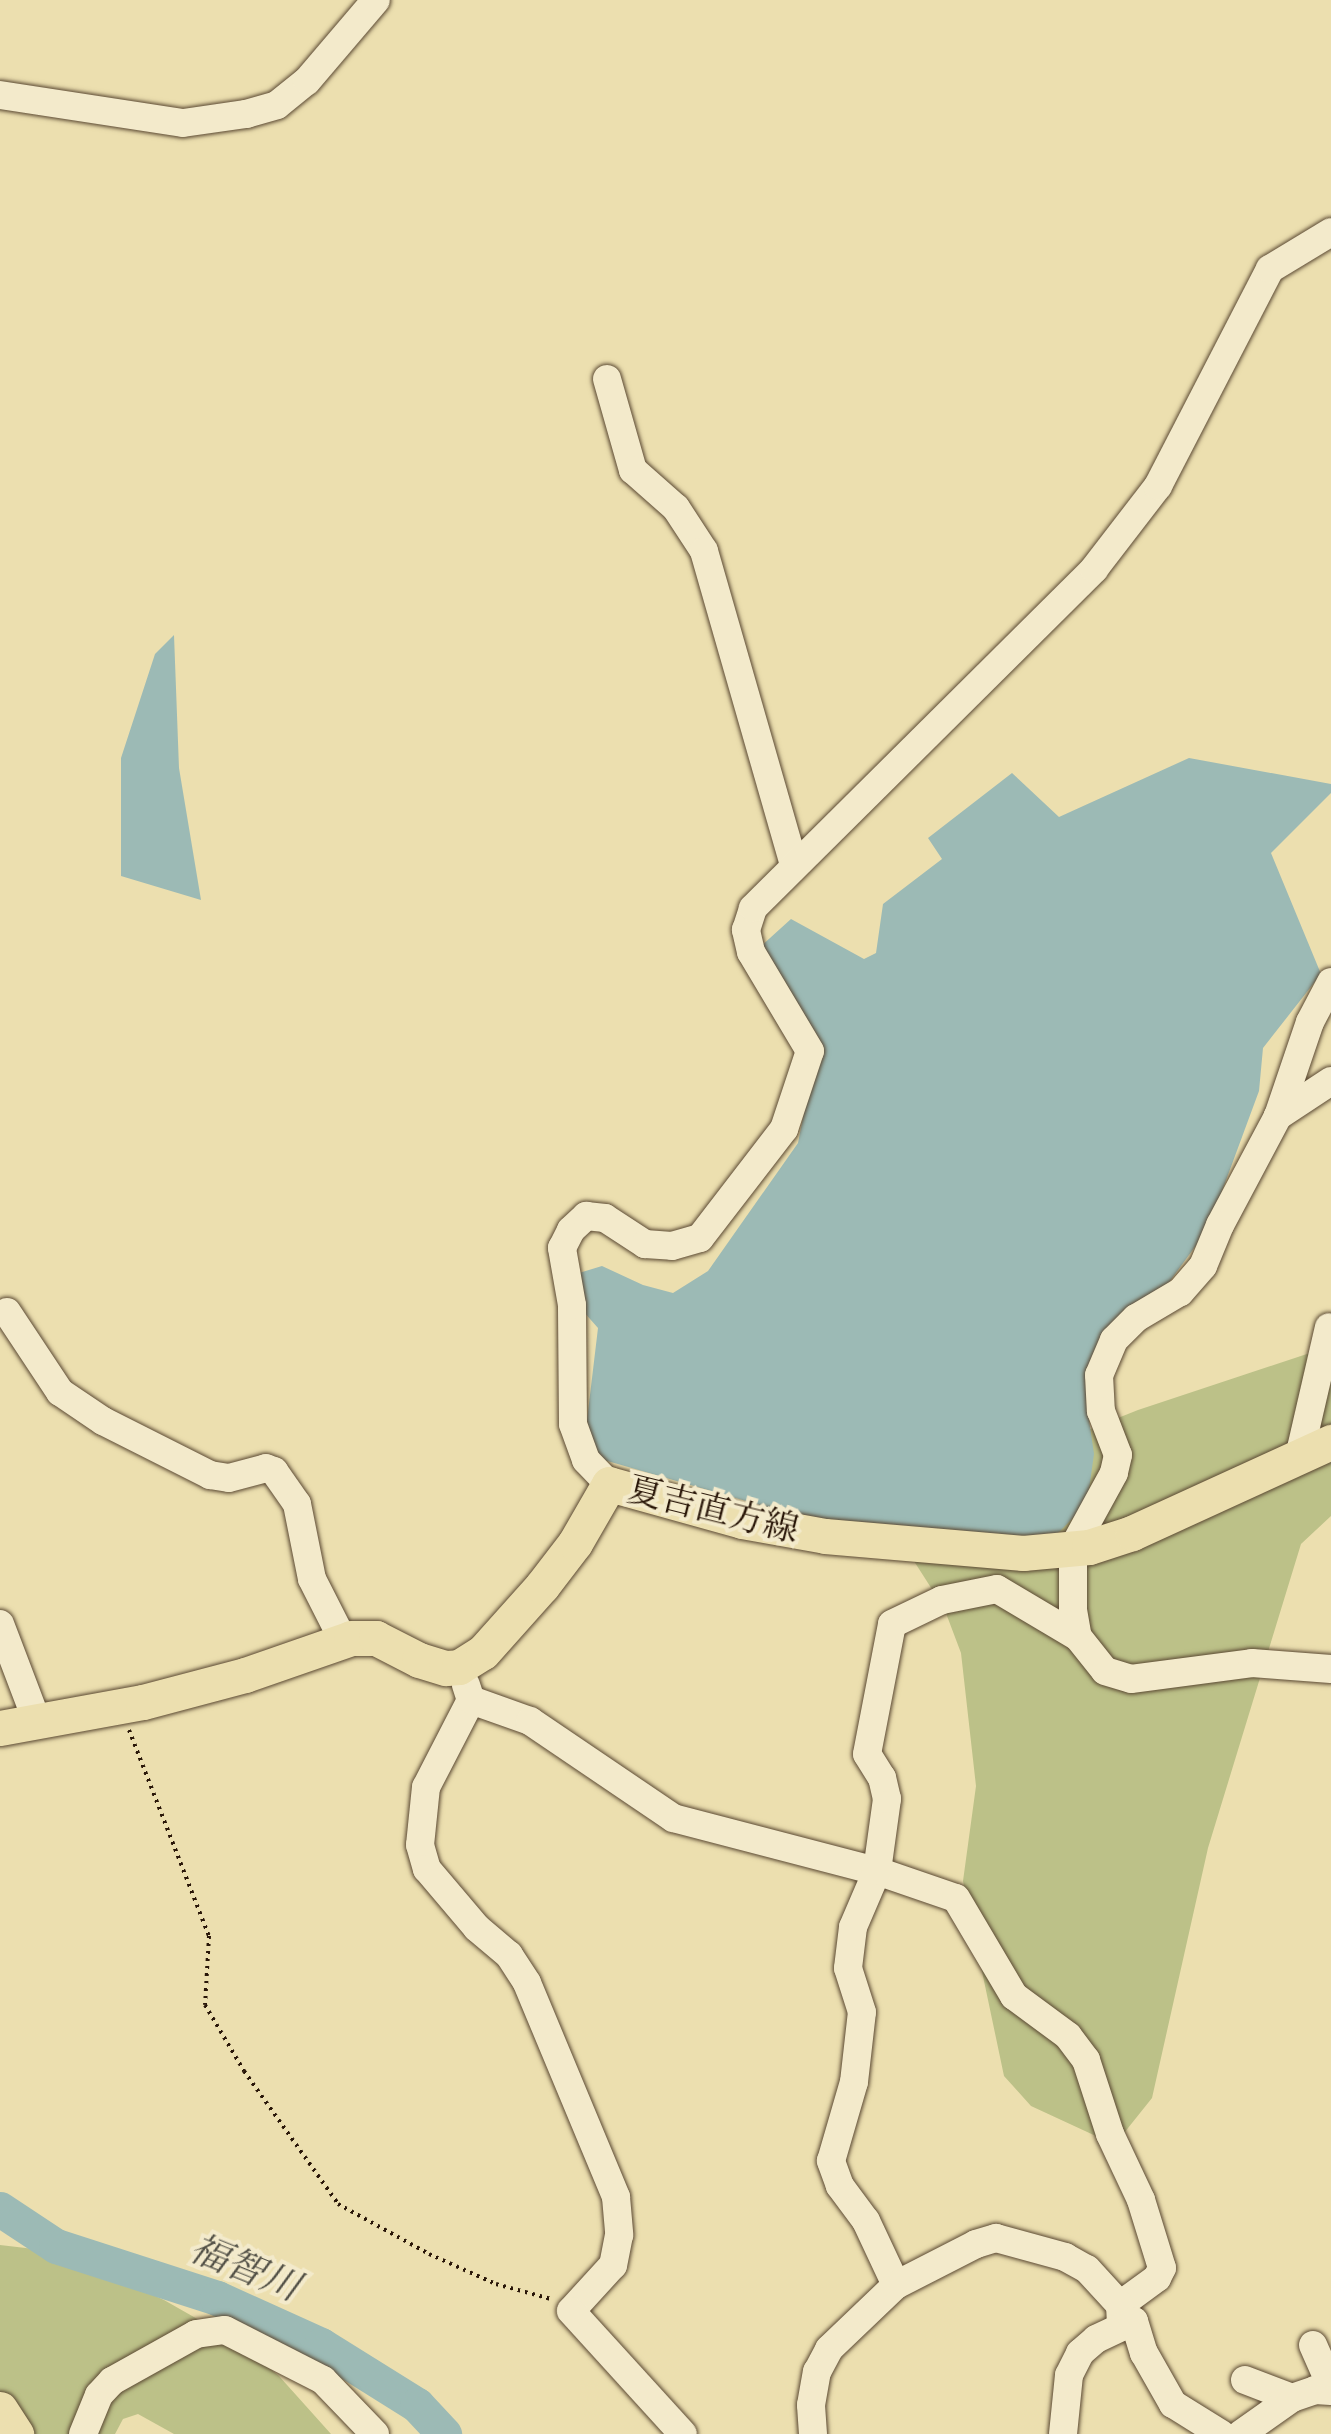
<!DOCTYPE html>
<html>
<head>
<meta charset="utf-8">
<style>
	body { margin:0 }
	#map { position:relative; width:1331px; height:2434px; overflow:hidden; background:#ecdfaf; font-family:"IM FELL French Canon","Noto Serif JP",serif }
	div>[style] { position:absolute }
	.green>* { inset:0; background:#bcc188 }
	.water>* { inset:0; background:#9cbab5 }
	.river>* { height:35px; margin:-17.5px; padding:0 17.5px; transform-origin:17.5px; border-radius:17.5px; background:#9cbab5 }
	.path>* { height:4px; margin-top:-2px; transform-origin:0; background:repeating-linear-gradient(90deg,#291608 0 2.5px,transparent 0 7.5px) }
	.roads { filter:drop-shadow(0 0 2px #5a4832) drop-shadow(0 0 2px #5a4832) }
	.minor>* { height:28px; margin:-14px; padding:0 14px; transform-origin:14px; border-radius:14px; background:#f3eacb }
	.major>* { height:35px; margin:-17.5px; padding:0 17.5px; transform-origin:17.5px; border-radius:17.5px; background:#ecdfaf }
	span { translate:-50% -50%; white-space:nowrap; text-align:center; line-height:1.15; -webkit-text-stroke:8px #f3eacb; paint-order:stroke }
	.street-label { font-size:35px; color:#291608 }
	.water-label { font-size:38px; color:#514f45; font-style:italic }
</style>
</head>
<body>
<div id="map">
	<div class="green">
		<i style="clip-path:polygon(1331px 1346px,1331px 1516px,1301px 1544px,1208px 1848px,1152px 2098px,1120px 2138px,1098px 2137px,1031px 2106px,1004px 2076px,963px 1881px,976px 1786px,961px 1653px,944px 1608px,903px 1544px,995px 1467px,1138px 1410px)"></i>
		<i style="clip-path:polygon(0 2245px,34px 2249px,96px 2269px,164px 2300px,236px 2341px,279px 2376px,331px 2434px,174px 2434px,138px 2414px,123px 2419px,115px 2434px,0 2434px)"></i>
	</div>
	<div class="water">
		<i style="clip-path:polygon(174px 635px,179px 768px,201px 900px,121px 876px,121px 758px,155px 654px)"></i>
		<i style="clip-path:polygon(1189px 758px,1331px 784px,1331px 793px,1271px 853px,1321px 974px,1263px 1048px,1259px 1091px,1208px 1229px,1162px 1292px,1102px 1339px,1086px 1399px,1094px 1454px,1087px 1504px,1046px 1545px,818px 1522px,597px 1458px,587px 1420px,598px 1328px,575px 1302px,579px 1273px,602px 1266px,643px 1285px,673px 1293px,708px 1271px,798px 1143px,816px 1050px,758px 949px,791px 919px,864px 959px,876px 953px,883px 904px,942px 859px,928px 838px,1012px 773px,1059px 817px)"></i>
	</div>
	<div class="river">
		<i style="left:0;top:2209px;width:67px;rotate:33.5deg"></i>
		<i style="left:56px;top:2246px;width:169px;rotate:17.9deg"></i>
		<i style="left:217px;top:2298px;width:114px;rotate:24.3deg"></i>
		<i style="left:321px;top:2345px;width:113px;rotate:32deg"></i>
		<i style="left:417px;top:2405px;width:40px;rotate:47deg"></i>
	</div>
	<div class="path">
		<i style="left:129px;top:1730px;width:221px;rotate:68.8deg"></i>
		<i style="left:209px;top:1936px;width:69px;rotate:93.3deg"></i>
		<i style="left:205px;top:2005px;width:77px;rotate:59.4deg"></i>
		<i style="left:244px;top:2071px;width:163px;rotate:54.7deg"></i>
		<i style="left:338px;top:2204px;width:104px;rotate:28.8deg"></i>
		<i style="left:429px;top:2254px;width:73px;rotate:24.1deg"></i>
		<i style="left:496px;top:2284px;width:57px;rotate:15.3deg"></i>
	</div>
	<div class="roads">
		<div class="minor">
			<i style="left:0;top:95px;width:185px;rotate:8.7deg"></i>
			<i style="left:183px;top:123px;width:64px;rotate:-8.1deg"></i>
			<i style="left:246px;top:114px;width:32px;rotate:-16deg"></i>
			<i style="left:277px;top:105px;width:38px;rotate:-39deg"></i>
			<i style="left:307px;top:81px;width:106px;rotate:-49.6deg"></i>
			<i style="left:607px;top:379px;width:95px;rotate:74.1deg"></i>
			<i style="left:633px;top:470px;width:57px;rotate:41.5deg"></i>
			<i style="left:676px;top:508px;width:51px;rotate:56.9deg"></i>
			<i style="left:704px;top:551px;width:326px;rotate:74deg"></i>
			<i style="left:1331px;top:1081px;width:64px;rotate:146.6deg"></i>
			<i style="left:1278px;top:1116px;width:123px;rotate:118deg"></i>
			<i style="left:1220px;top:1225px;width:44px;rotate:112.5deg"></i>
			<i style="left:1203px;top:1266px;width:35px;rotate:131deg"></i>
			<i style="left:1180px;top:1292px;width:51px;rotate:149.4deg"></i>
			<i style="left:1136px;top:1318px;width:31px;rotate:135deg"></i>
			<i style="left:1114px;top:1340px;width:38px;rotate:113deg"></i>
			<i style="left:1099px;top:1375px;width:36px;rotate:87deg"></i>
			<i style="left:1101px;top:1411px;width:47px;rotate:68.9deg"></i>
			<i style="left:1118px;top:1455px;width:18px;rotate:103deg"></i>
			<i style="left:1114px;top:1473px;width:85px;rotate:118.7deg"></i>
			<i style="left:1073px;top:1548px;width:62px;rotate:90deg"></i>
			<i style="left:1073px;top:1610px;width:27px;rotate:80deg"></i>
			<i style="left:1078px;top:1637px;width:43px;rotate:51.5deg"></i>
			<i style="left:1105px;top:1671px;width:27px;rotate:17deg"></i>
			<i style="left:1131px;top:1679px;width:122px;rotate:-7.5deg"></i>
			<i style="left:1252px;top:1663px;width:79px;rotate:4.3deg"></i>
			<i style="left:1278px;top:1116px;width:99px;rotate:-71.2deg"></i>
			<i style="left:1310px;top:1022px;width:45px;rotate:-62.3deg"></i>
			<i style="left:7px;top:1312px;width:96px;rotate:56.5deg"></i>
			<i style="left:60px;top:1392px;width:52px;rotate:34deg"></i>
			<i style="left:103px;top:1421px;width:120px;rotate:26.8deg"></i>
			<i style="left:210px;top:1475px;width:19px;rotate:9deg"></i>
			<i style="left:229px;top:1478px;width:38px;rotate:-15deg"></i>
			<i style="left:266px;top:1468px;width:9px;rotate:21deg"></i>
			<i style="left:274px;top:1471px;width:40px;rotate:55.1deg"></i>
			<i style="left:297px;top:1504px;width:76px;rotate:78.7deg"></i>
			<i style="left:312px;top:1579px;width:68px;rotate:63.1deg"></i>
			<i style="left:1299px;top:1457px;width:133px;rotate:-77deg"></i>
			<i style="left:609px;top:1484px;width:33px;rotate:-134deg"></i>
			<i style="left:586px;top:1460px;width:38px;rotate:-110deg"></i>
			<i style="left:573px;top:1424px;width:119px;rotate:-90.5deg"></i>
			<i style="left:572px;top:1305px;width:58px;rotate:-100deg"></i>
			<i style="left:562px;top:1248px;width:20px;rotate:-63deg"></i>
			<i style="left:571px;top:1230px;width:21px;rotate:-43deg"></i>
			<i style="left:586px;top:1216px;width:19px;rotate:6deg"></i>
			<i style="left:605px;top:1218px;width:48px;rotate:33deg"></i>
			<i style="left:645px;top:1244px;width:27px;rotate:4deg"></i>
			<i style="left:672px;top:1246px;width:29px;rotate:-16deg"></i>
			<i style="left:700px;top:1238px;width:138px;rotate:-52.4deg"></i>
			<i style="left:784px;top:1129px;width:82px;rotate:-71.6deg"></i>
			<i style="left:810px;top:1051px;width:115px;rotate:-120.8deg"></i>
			<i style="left:751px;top:952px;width:23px;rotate:-103deg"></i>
			<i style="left:746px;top:930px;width:23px;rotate:-72deg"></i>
			<i style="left:753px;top:908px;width:481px;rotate:-44.8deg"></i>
			<i style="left:1094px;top:569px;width:105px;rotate:-52.4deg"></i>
			<i style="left:1158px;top:486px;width:244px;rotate:-62.7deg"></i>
			<i style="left:1270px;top:269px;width:71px;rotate:-31.2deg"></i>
			<i style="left:0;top:1624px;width:107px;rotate:69.2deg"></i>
			<i style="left:466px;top:1685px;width:16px;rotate:72deg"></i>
			<i style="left:471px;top:1700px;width:98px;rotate:117.3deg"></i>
			<i style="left:426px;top:1787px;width:58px;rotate:95.9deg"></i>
			<i style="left:420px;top:1845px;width:25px;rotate:74deg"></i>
			<i style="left:427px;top:1869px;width:77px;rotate:49.7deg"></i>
			<i style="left:477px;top:1928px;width:42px;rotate:40.2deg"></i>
			<i style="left:509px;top:1955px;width:33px;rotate:57deg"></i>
			<i style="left:527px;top:1983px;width:232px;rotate:67.4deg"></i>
			<i style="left:616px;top:2197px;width:38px;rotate:85deg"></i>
			<i style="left:619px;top:2235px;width:31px;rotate:101deg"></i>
			<i style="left:613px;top:2265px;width:62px;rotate:132.4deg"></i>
			<i style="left:571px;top:2311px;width:166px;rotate:47.7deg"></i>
			<i style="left:471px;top:1700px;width:63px;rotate:19.6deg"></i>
			<i style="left:530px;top:1721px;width:173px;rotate:34.1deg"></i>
			<i style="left:673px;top:1818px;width:211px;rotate:14.6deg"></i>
			<i style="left:877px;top:1871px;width:83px;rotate:18.9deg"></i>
			<i style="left:956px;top:1898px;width:114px;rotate:59.4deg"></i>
			<i style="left:1014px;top:1996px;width:67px;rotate:36.5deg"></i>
			<i style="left:1068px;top:2036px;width:30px;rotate:53deg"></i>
			<i style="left:1086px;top:2060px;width:78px;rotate:72deg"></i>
			<i style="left:1110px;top:2134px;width:73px;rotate:64.8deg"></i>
			<i style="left:1141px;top:2200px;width:71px;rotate:72.8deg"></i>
			<i style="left:1162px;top:2268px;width:11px;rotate:117deg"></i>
			<i style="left:1157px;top:2278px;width:46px;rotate:143.9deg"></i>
			<i style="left:1120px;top:2305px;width:22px;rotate:87deg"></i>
			<i style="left:896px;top:2285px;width:71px;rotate:-115.1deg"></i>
			<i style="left:866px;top:2221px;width:44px;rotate:-126.6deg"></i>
			<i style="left:840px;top:2186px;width:27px;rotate:-110deg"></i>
			<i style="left:831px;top:2161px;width:82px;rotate:-73.8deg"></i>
			<i style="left:854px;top:2082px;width:70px;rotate:-83.5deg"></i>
			<i style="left:862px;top:2012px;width:46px;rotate:-107.7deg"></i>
			<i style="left:848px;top:1968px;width:41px;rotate:-83deg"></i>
			<i style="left:853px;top:1927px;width:61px;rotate:-66.8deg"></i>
			<i style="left:877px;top:1871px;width:73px;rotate:-82.1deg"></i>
			<i style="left:887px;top:1799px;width:22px;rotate:-103deg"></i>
			<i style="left:882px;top:1778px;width:28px;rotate:-122deg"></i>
			<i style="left:867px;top:1754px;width:132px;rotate:-79.1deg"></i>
			<i style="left:892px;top:1624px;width:55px;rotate:-25.6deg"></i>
			<i style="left:942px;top:1600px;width:56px;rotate:-11.3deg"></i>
			<i style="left:997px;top:1589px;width:94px;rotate:30.7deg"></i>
			<i style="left:1313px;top:2345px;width:45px;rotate:66.3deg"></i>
			<i style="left:1245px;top:2380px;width:50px;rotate:21deg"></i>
			<i style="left:1292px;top:2398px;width:24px;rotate:-19deg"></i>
			<i style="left:1315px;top:2390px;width:16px;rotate:4deg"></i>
			<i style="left:83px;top:2434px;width:42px;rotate:-67.7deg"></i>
			<i style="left:99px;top:2395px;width:19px;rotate:-47deg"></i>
			<i style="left:112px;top:2381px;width:96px;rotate:-29.2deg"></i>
			<i style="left:196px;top:2334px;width:29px;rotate:-8deg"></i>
			<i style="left:225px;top:2330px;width:110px;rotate:27deg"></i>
			<i style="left:323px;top:2380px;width:75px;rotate:46.1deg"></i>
			<i style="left:813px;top:2434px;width:29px;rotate:-94deg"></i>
			<i style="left:811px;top:2405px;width:34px;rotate:-80deg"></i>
			<i style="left:817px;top:2372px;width:26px;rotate:-62deg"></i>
			<i style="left:829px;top:2349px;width:93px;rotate:-43.7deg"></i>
			<i style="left:896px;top:2285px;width:90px;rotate:-27.1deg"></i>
			<i style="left:976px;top:2244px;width:21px;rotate:-17deg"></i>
			<i style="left:996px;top:2238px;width:72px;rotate:15.4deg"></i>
			<i style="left:1065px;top:2257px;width:25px;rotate:29deg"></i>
			<i style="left:1087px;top:2269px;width:49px;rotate:47.5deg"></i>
			<i style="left:1063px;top:2434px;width:59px;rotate:-84.2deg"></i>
			<i style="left:1069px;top:2375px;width:25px;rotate:-63deg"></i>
			<i style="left:1080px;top:2353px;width:21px;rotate:-41deg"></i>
			<i style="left:1096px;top:2339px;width:42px;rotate:-25.3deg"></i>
			<i style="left:1134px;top:2321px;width:34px;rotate:73deg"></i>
			<i style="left:1144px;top:2353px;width:59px;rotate:60.4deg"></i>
			<i style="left:1173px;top:2404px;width:57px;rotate:32deg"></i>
			<i style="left:1241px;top:2434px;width:62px;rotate:-35.2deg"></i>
		</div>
		<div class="major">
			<i style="left:0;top:1728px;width:145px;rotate:-10.3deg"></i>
			<i style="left:143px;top:1702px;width:106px;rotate:-14.8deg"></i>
			<i style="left:245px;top:1675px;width:112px;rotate:-19.2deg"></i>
			<i style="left:351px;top:1638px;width:25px"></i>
			<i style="left:376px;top:1638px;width:48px;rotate:27.1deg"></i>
			<i style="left:419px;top:1660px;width:28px;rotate:17deg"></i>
			<i style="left:446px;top:1668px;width:13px;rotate:-4deg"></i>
			<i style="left:459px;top:1667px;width:28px;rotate:-32deg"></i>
			<i style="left:483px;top:1652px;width:89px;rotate:-48.2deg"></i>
			<i style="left:542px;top:1586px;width:54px;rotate:-52.5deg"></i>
			<i style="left:575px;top:1543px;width:68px;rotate:-60deg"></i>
			<i style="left:609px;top:1484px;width:138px;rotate:15.5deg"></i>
			<i style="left:742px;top:1521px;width:84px;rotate:10.2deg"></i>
			<i style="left:825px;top:1536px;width:199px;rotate:4.9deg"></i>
			<i style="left:1023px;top:1553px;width:66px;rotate:-5.2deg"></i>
			<i style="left:1089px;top:1547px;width:45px;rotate:-18deg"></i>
			<i style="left:1132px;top:1533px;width:219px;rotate:-24.6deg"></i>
			<i style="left:0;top:2409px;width:30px;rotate:57deg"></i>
		</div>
	</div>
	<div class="street-label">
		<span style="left:713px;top:1510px;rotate:14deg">夏吉直方線</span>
	</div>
	<div class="water-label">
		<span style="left:245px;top:2268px;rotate:22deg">福智川</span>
	</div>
</div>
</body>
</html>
